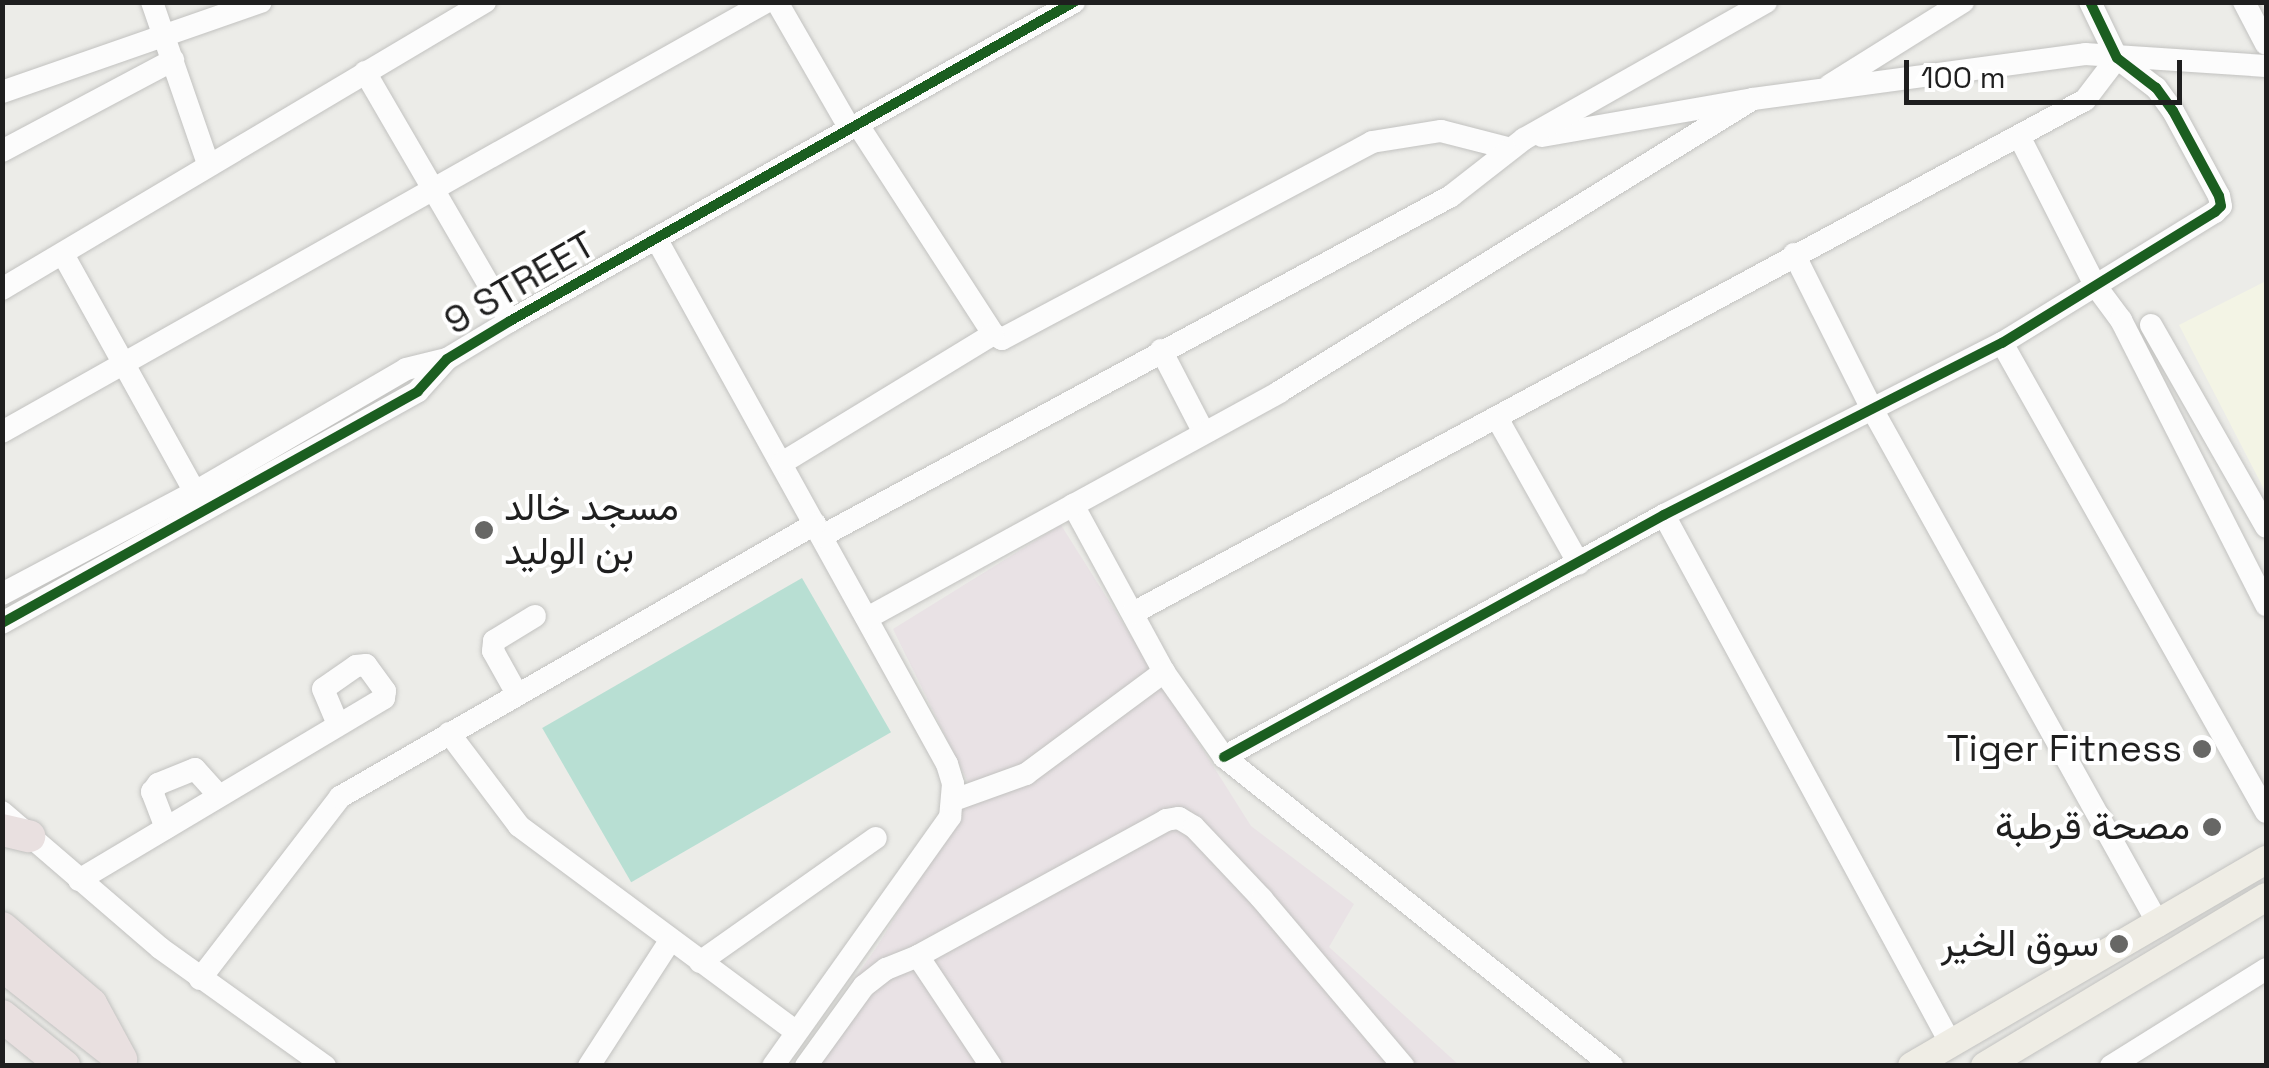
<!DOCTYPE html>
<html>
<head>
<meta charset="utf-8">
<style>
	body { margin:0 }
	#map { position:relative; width:2269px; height:1068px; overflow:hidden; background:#ecece8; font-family:"Space Grotesk",Vazirmatn,sans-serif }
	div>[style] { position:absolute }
	.industrial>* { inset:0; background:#e9e2e5 }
	.education>* { inset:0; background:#f3f4e5 }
	.pitch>* { inset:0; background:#b8dfd3; transform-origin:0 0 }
	.roads { filter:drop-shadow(0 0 2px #c2c2c0) drop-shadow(0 0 2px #c2c2c0) }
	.minor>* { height:22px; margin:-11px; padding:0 11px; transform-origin:11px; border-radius:11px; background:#fcfcfc }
	.major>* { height:28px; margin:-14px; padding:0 14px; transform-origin:14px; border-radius:14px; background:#efede5 }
	.highway>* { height:32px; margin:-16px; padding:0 16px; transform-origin:16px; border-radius:16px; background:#e9e0e0 }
	.cycleway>* { height:10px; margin:-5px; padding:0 5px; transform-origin:5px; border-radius:5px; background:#1b5e20 }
	.dots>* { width:28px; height:28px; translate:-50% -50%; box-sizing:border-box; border:5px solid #fff; border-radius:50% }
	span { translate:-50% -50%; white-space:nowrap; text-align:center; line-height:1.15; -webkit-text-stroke:8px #fff; paint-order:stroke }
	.street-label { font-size:38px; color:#1f1f1f }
	.poi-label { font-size:38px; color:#1f1f1f }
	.left { translate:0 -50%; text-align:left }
	.right { translate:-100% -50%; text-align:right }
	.frame { position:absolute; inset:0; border:5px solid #1f1f1f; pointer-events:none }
	.scale { position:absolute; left:1904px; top:60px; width:278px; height:45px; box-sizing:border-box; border:5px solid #1f1f1f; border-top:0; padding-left:12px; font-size:30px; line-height:35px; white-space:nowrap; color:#1f1f1f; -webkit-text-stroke:8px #fff; paint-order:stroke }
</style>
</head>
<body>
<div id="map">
	<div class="industrial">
		<i style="clip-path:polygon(1061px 525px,1251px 826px,1354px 904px,1329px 947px,1459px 1065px,794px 1066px,878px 945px,972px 790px,893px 629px)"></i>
	</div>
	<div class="education">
		<i style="clip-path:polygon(2266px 281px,2266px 493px,2179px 325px)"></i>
	</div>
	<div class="pitch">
		<i style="left:802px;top:578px;width:178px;height:300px;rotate:60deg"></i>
	</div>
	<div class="roads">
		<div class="minor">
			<i style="left:152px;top:2px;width:171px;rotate:70.9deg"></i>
			<i style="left:777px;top:2px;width:146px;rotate:60.1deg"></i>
			<i style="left:2244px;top:2px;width:47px;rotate:62.4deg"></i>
			<i style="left:365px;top:72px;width:288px;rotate:59.8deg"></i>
			<i style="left:1830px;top:85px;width:157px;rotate:-32deg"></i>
			<i style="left:2px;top:92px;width:274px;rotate:-19.2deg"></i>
			<i style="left:858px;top:125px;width:249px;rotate:57.1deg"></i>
			<i style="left:993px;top:334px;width:10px;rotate:29deg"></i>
			<i style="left:1002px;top:339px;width:419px;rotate:-28deg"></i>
			<i style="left:1372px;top:142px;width:70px;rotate:-9.1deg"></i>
			<i style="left:1441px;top:131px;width:72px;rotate:14.4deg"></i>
			<i style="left:1542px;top:136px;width:214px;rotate:-9.9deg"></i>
			<i style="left:1753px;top:99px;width:335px;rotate:-7.7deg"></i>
			<i style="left:2085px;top:54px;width:181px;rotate:3.8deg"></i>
			<i style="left:2019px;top:136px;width:167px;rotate:63deg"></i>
			<i style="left:2095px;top:285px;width:44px;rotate:53.4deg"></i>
			<i style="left:2121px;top:320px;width:320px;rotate:63deg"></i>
			<i style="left:2px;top:151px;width:194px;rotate:-28deg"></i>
			<i style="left:657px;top:240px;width:599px;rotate:61.04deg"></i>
			<i style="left:947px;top:764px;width:21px;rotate:73deg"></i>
			<i style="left:953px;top:784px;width:33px;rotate:95deg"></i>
			<i style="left:950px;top:817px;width:305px;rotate:125.4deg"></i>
			<i style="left:1794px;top:254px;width:171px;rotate:63.3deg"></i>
			<i style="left:1871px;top:407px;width:593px;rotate:60.93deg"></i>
			<i style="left:64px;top:256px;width:282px;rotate:61deg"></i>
			<i style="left:2px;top:289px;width:562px;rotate:-30.72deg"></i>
			<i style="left:2151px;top:325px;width:232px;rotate:60.3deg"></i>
			<i style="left:2002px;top:343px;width:538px;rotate:60.62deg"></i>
			<i style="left:1161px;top:350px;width:93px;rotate:62.6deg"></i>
			<i style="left:1497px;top:418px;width:167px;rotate:60.7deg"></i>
			<i style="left:2px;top:432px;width:877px;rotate:-29.37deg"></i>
			<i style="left:782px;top:463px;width:247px;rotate:-31.4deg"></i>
			<i style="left:1073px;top:505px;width:190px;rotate:61.4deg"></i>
			<i style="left:1164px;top:672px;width:104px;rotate:54.8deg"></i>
			<i style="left:1224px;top:757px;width:496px;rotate:38.5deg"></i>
			<i style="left:1664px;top:515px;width:602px;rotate:61.52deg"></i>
			<i style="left:822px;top:536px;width:715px;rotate:-28.39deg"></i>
			<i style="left:1451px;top:196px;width:93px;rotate:-38deg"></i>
			<i style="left:1524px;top:139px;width:278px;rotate:-29.5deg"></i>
			<i style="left:2px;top:594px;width:218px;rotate:-27.9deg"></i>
			<i style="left:195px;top:492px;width:244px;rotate:-30.2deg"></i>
			<i style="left:406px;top:369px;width:42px;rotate:-13.7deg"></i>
			<i style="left:1133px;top:613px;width:1081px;rotate:-28.32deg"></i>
			<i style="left:2085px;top:100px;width:53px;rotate:-52.7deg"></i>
			<i style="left:867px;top:618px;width:470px;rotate:-28.7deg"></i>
			<i style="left:1279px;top:392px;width:557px;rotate:-31.72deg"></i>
			<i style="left:2px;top:623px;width:476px;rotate:-29.1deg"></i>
			<i style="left:418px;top:391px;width:43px;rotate:-47.8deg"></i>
			<i style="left:447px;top:359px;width:74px;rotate:-31.1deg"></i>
			<i style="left:510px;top:321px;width:648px;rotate:-29.49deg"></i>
			<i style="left:517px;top:694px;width:49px;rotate:-119.2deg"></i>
			<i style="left:493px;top:651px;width:10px;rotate:-84deg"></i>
			<i style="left:494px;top:641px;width:48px;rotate:-31.4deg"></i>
			<i style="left:449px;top:733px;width:116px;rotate:53deg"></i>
			<i style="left:519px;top:826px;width:345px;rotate:36.6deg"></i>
			<i style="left:1224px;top:757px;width:502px;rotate:-28.81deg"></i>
			<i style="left:1664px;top:515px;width:379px;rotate:-27deg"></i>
			<i style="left:2002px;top:343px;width:250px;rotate:-31.6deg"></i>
			<i style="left:2215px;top:212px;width:8px;rotate:-45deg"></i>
			<i style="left:2221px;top:206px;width:10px;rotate:-101deg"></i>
			<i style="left:2219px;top:196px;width:97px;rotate:-118.4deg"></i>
			<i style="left:2173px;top:111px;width:29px;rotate:-126deg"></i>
			<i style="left:2156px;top:88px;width:49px;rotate:-142.4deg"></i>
			<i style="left:2117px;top:58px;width:62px;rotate:-115.7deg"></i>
			<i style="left:954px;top:800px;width:77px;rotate:-19.9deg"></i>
			<i style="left:1026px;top:774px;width:172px;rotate:-36.5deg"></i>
			<i style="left:2px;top:812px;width:208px;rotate:40.7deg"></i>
			<i style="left:160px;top:948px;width:203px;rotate:35.6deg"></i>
			<i style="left:166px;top:828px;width:39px;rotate:-111deg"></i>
			<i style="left:152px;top:792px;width:10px;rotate:-53deg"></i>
			<i style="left:158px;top:784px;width:40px;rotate:-22deg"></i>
			<i style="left:195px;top:769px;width:36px;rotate:48deg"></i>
			<i style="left:79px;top:880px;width:355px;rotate:-30.8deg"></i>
			<i style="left:384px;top:698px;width:7px;rotate:-82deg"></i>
			<i style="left:385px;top:691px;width:32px;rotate:-126deg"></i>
			<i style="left:366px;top:665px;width:10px;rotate:174deg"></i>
			<i style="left:356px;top:666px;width:40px;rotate:145.1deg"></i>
			<i style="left:323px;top:689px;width:38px;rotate:67deg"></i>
			<i style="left:700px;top:962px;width:215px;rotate:-35.2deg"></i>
			<i style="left:200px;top:979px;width:230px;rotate:-52.4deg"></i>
			<i style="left:340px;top:797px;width:548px;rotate:-29.89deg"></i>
			<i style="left:589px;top:1066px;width:149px;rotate:-57.1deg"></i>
			<i style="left:806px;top:1066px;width:99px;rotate:-54.1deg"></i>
			<i style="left:864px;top:986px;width:28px;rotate:-38deg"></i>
			<i style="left:886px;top:969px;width:35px;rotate:-22deg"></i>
			<i style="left:991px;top:1066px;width:132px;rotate:-123.6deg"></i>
			<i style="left:918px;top:956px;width:283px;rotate:-28.7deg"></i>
			<i style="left:1166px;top:820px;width:13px;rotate:-9deg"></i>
			<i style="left:1179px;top:818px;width:17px;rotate:31deg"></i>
			<i style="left:1194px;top:827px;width:99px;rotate:46.6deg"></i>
			<i style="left:1262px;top:899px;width:219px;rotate:49.8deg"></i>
			<i style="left:2111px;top:1066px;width:183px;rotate:-32deg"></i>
		</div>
		<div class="major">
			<i style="left:1912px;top:1066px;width:410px;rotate:-30.2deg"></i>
			<i style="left:1985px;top:1066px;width:328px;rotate:-31deg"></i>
		</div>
		<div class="highway">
			<i style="left:2px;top:830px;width:28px;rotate:13deg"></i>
			<i style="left:2px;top:928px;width:117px;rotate:40.5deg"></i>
			<i style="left:91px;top:1004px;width:63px;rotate:61.4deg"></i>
			<i style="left:2px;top:965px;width:137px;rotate:38.2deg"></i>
			<i style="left:2px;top:1016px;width:80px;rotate:38.9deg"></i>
		</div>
	</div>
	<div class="cycleway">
		<i style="left:2px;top:623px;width:476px;rotate:-29.1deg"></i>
		<i style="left:418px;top:391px;width:43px;rotate:-47.8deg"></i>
		<i style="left:447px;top:359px;width:74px;rotate:-31.1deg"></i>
		<i style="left:510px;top:321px;width:648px;rotate:-29.49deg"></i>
		<i style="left:1224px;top:757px;width:502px;rotate:-28.81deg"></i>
		<i style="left:1664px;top:515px;width:379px;rotate:-27deg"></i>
		<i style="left:2002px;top:343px;width:250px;rotate:-31.6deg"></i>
		<i style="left:2215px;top:212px;width:8px;rotate:-45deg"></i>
		<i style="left:2221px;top:206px;width:10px;rotate:-101deg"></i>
		<i style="left:2219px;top:196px;width:97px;rotate:-118.4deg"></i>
		<i style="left:2173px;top:111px;width:29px;rotate:-126deg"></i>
		<i style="left:2156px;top:88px;width:49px;rotate:-142.4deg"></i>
		<i style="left:2117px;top:58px;width:62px;rotate:-115.7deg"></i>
	</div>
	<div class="dots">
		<i style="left:484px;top:530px;background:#676765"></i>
		<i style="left:2202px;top:749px;background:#676765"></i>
		<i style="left:2212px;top:827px;background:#676765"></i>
		<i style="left:2119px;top:944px;background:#676765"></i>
	</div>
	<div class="street-label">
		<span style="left:520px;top:283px;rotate:-30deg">9 STREET</span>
	</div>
	<div class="poi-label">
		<span class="left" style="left:504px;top:530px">مسجد خالد<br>بن الوليد</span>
		<span class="right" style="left:2182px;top:749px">Tiger Fitness</span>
		<span class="right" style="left:2190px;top:827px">مصحة قرطبة</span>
		<span class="right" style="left:2099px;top:944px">سوق الخير</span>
	</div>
	<div class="frame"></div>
	<div class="scale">100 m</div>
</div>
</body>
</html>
